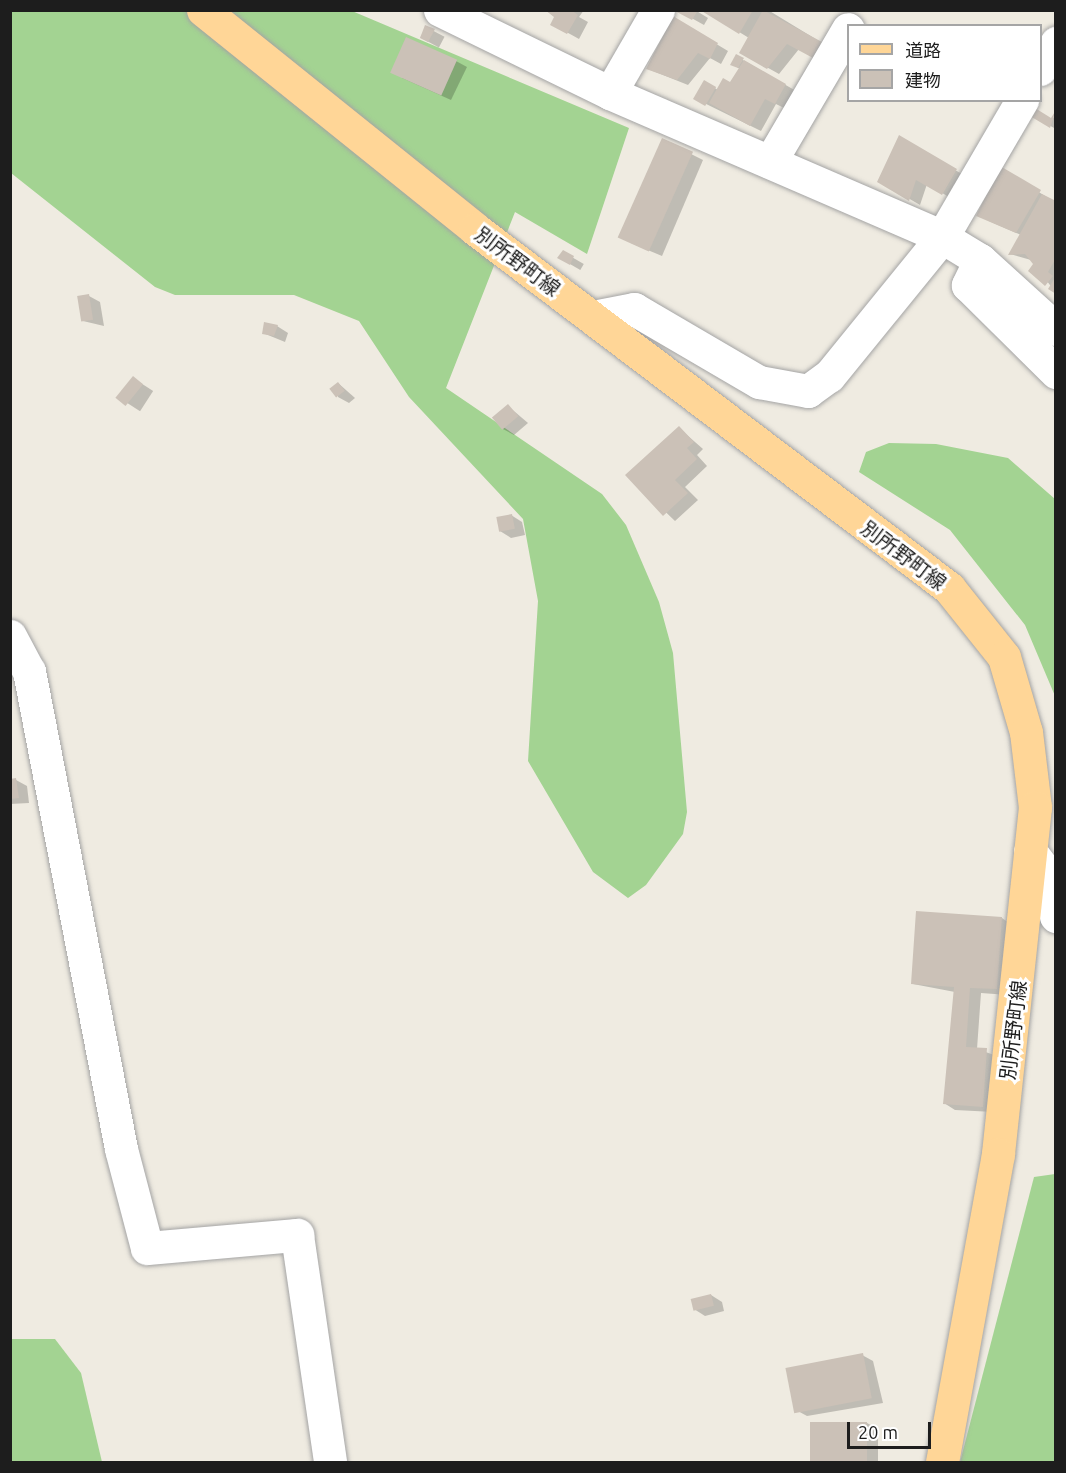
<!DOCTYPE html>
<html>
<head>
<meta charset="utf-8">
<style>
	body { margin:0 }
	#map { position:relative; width:1066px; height:1473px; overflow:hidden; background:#efebe1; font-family:Ubuntu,"Noto Sans JP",sans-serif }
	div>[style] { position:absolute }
	.forest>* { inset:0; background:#a3d392 }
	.shadow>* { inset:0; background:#0003; transform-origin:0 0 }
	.building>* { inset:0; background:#cbc1b7; transform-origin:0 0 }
	.roads { filter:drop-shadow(0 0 2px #a4a4a4) drop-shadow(0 0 2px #a4a4a4) }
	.minor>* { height:33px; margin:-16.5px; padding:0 16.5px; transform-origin:16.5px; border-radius:16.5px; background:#fff }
	.major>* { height:33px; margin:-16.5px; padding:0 16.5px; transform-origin:16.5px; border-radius:16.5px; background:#ffd697 }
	span { translate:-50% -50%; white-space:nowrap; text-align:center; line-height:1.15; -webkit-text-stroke:6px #fff; paint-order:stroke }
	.street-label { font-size:20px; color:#1d1d1d }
	.frame { position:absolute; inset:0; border:12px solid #1d1d1d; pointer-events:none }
	.legend { position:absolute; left:847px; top:24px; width:195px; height:78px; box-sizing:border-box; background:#fff; border:2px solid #a5a5a5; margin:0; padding:8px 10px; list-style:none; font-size:18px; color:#1d1d1d }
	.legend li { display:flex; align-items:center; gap:12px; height:30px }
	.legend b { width:30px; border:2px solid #a5a5a5 }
	.scale { position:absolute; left:847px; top:1422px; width:84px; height:27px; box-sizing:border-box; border:3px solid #1d1d1d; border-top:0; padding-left:8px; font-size:18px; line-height:21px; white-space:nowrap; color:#1d1d1d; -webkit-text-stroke:4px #fff; paint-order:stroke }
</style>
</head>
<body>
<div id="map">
	<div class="forest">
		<i style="clip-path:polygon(10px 11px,352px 11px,629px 128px,587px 254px,515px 212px,446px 388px,602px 494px,626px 525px,659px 602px,673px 653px,687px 812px,683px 834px,646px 885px,628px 898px,593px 872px,528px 761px,538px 601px,523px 519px,409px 397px,359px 321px,294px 295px,175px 295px,155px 287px,11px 173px)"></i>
		<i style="clip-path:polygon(889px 443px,936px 444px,1008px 458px,1055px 499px,1055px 696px,1025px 625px,950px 530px,859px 472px,866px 452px)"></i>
		<i style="clip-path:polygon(1055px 1174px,1055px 1462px,960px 1462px,1034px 1177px)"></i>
		<i style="clip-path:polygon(11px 1339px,55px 1339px,81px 1373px,102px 1462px,11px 1462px)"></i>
	</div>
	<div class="shadow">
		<i style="clip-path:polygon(546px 10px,584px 10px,579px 17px,588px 22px,579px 39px,552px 24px,555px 17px)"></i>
		<i style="clip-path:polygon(677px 10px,695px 10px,708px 18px,704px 25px)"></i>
		<i style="clip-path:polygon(703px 10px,768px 10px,832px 49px,799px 49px,779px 74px,741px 53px,749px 38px)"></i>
		<i style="clip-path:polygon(673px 18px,728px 51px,721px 64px,710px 58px,688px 85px,648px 69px)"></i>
		<i style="left:426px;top:27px;width:21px;height:12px;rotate:28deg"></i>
		<i style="clip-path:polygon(736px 56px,796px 91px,786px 109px,776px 104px,761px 131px,696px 99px,705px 82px,718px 90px,730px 83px,740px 69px,732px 64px)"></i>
		<i style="clip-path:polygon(456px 61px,467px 67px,451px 100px,402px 78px)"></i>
		<i style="clip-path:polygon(1056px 113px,1056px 129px,1032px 116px,1052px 120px)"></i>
		<i style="clip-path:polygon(899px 137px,967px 177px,954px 200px,927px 184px,920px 205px,879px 181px)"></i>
		<i style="clip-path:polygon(663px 140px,703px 160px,662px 256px,631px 243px)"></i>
		<i style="clip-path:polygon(1001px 168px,1056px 203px,1056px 293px,1031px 260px,1010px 254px,1021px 235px,989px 221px)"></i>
		<i style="left:563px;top:252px;width:24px;height:7px;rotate:30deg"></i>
		<i style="clip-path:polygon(89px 296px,100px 302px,104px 326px,83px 321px)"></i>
		<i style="clip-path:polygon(277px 326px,288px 333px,285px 342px,263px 333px)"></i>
		<i style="left:133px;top:378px;width:24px;height:24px;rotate:33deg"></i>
		<i style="clip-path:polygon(338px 383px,355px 398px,349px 403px,338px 397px)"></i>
		<i style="clip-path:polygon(508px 406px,528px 423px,514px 435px,503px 429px)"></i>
		<i style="clip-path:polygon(679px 428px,703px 449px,697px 455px,707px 466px,685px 487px,698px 500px,675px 521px,627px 475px)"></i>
		<i style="clip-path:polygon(511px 515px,522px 522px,525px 535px,511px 538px,500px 531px)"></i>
		<i style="clip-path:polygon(16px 780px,27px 786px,29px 803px,10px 804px,10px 781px)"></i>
		<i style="clip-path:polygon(1002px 918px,1012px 925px,1008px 995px,981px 993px,977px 1049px,997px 1056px,994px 1112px,955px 1110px,944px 1103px,955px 992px,913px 984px)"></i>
		<i style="clip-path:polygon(711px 1295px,722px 1302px,724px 1311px,705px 1316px,694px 1309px)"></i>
		<i style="clip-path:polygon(862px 1355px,873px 1361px,883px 1403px,807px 1416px,796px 1410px)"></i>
		<i style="clip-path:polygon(867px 1423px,878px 1429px,878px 1462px,811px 1462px,811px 1424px)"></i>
	</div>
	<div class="building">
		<i style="clip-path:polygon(545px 10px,571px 10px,578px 15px,567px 34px,550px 25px,554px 17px)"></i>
		<i style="clip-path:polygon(673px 10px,698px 10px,692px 20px)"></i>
		<i style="clip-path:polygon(700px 10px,753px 10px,739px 34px)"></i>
		<i style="clip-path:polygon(763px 10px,822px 42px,813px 58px,787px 44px,767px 69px,739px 53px)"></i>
		<i style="clip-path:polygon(673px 16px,718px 43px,710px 59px,698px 53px,677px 80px,646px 69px)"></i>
		<i style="clip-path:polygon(425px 25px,435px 29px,428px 42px,420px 38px)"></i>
		<i style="left:406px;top:37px;width:56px;height:39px;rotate:24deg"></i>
		<i style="clip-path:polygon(736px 54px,744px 58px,738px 68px,730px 65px)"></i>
		<i style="clip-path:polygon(744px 60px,786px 84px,775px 104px,765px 99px,750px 126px,709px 103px,723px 78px,730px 82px)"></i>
		<i style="left:704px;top:80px;width:14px;height:22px;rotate:30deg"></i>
		<i style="clip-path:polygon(1035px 108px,1051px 118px,1056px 110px,1050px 128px,1030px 116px)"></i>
		<i style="clip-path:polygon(899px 135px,957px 169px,942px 195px,916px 180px,909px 201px,877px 182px)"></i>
		<i style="left:662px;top:138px;width:34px;height:109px;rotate:24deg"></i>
		<i style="clip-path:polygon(1000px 166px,1041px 190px,1016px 233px,976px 216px)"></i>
		<i style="clip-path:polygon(1042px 194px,1056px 201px,1056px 258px,1048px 272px,1053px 276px,1045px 286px,1028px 271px,1033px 264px,1025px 254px,1008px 255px)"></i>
		<i style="clip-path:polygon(563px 250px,574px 256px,570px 265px,557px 258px)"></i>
		<i style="clip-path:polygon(1056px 276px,1056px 294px,1048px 289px)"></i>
		<i style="left:89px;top:294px;width:26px;height:12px;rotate:81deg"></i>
		<i style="clip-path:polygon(264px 322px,278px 325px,274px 336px,262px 334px)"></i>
		<i style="left:133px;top:376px;width:13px;height:28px;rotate:39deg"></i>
		<i style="left:338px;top:382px;width:11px;height:11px;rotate:52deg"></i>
		<i style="left:508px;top:404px;width:16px;height:21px;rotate:50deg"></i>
		<i style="clip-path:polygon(679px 426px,694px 442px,687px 448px,697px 459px,675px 480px,688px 493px,663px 516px,625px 475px)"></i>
		<i style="left:512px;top:514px;width:15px;height:16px;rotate:79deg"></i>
		<i style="clip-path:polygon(16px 778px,19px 798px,10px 799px,10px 779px)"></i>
		<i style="clip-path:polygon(916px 911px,1002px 917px,997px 989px,970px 988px,966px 1047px,987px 1048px,983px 1107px,943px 1104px,954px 987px,911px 984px)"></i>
		<i style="left:711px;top:1294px;width:12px;height:21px;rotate:76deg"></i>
		<i style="left:863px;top:1353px;width:46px;height:79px;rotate:79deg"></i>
		<i style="left:810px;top:1422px;width:57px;height:40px"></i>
	</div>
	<div class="roads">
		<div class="minor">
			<i style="left:440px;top:10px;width:189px;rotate:26deg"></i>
			<i style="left:610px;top:93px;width:362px;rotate:23.4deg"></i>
			<i style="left:942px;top:237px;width:44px;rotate:31.2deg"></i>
			<i style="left:980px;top:260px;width:103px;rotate:42.2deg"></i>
			<i style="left:1040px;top:69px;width:31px;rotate:-58deg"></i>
			<i style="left:610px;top:93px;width:96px;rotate:-60deg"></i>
			<i style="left:770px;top:162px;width:154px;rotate:-59.6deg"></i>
			<i style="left:980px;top:260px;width:28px;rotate:116deg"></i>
			<i style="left:968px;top:285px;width:124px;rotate:44.7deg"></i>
			<i style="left:593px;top:317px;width:42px;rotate:-11deg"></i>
			<i style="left:634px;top:309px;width:145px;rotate:30.3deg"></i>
			<i style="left:759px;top:382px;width:50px;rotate:10.4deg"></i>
			<i style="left:808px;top:391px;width:26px;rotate:-36deg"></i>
			<i style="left:829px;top:376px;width:179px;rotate:-50.9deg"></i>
			<i style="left:942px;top:237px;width:159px;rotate:-59.7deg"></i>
			<i style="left:10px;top:636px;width:40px;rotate:62deg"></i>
			<i style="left:29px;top:671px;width:487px;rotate:79.1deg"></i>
			<i style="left:121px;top:1149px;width:102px;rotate:75.3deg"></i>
			<i style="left:147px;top:1248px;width:151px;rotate:-5deg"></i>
			<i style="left:297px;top:1235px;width:229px;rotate:81.7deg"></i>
			<i style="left:1030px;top:851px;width:30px;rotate:53deg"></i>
			<i style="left:1048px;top:875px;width:42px;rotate:79deg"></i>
		</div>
		<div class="major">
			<i style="left:203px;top:10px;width:349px;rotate:38.8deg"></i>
			<i style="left:475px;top:229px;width:595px;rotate:37.14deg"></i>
			<i style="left:949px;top:588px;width:88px;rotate:51.4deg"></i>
			<i style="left:1004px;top:657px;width:78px;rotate:73.7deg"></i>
			<i style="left:1026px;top:732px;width:76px;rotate:83.2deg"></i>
			<i style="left:1035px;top:807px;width:349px;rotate:96.1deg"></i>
			<i style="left:998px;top:1154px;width:313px;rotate:100.3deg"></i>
		</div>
	</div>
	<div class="street-label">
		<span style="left:518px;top:261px;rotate:37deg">別所野町線</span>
		<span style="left:904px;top:555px;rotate:37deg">別所野町線</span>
		<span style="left:1013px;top:1030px;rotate:-83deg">別所野町線</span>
	</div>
	<div class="frame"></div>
	<ul class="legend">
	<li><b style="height:8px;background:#ffd697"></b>道路</li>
	<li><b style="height:16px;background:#cbc1b7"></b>建物</li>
	</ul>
	<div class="scale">20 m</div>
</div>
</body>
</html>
